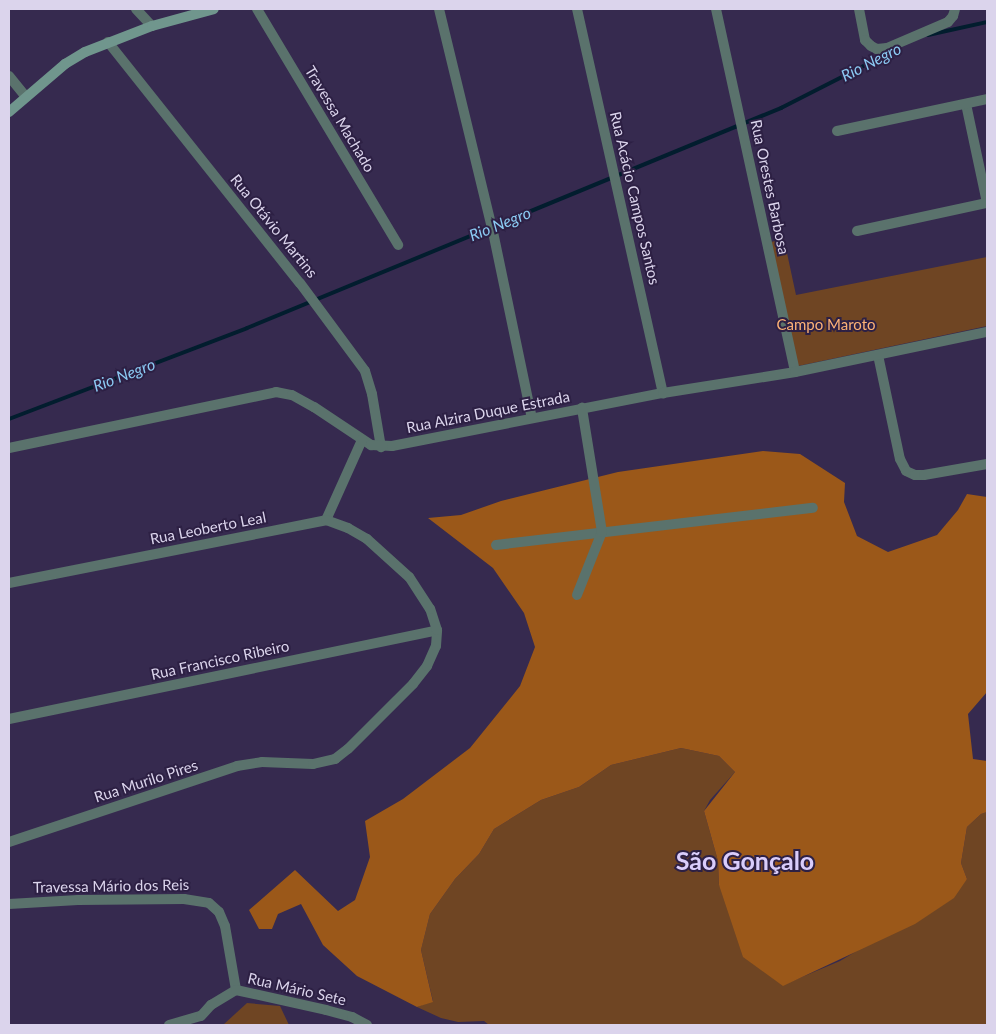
<!DOCTYPE html>
<html>
<head>
<meta charset="utf-8">
<style>
	body { margin:0 }
	#map { position:relative; width:996px; height:1034px; overflow:hidden; background:#362a4f; font-family:Lato,sans-serif }
	div>[style] { position:absolute }
	.green>* { inset:0; background:#6f4523 }
	.forest>* { inset:0; background:#9b5819 }
	.stream>* { height:4px; margin:-2px; padding:0 2px; transform-origin:2px; border-radius:2px; background:#021d2e }
	.street>* { height:10px; margin:-5px; padding:0 5px; transform-origin:5px; border-radius:5px; background:#5a726c }
	.secondary>* { height:10px; margin:-5px; padding:0 5px; transform-origin:5px; border-radius:5px; background:#70968d }
	span { translate:-50% -50%; white-space:nowrap; text-align:center; line-height:1.15; -webkit-text-stroke:4px #2d2044; paint-order:stroke }
	.street-label { font-size:15px; color:#dbd4ec }
	.park-label { font-size:15px; color:#fcb176 }
	.water-label { font-size:16px; color:#8ccbf4; font-style:italic }
	.town-label { font-size:25px; color:#dacdfb; font-weight:700 }
	.frame { position:absolute; inset:0; border:10px solid #dbd4ec; pointer-events:none }
</style>
</head>
<body>
<div id="map">
	<div class="green">
		<i style="clip-path:polygon(784px 239px,796px 295px,987px 257px,987px 326px,798px 366px,771px 242px)"></i>
		<i style="clip-path:polygon(681px 748px,719px 756px,735px 772px,710px 800px,704px 811px,718px 861px,719px 885px,783px 985px,840px 961px,870px 943px,967px 879px,961px 863px,967px 827px,981px 814px,987px 812px,987px 1025px,489px 1025px,484px 1021px,458px 1022px,441px 1018px,417px 1007px,433px 1001px,421px 950px,430px 914px,455px 879px,479px 854px,494px 829px,541px 800px,579px 787px,611px 765px)"></i>
		<i style="clip-path:polygon(247px 1003px,280px 1006px,289px 1025px,223px 1025px)"></i>
	</div>
	<div class="forest">
		<i style="clip-path:polygon(763px 451px,800px 454px,845px 483px,844px 502px,857px 536px,888px 552px,937px 535px,958px 510px,967px 494px,987px 497px,987px 692px,968px 714px,973px 759px,987px 761px,987px 812px,981px 814px,967px 827px,961px 863px,967px 879px,954px 898px,915px 924px,783px 986px,743px 957px,719px 885px,718px 861px,704px 811px,735px 772px,719px 756px,681px 748px,611px 765px,579px 787px,541px 800px,494px 829px,479px 854px,455px 879px,430px 914px,421px 950px,433px 1002px,417px 1007px,357px 976px,323px 945px,301px 904px,278px 914px,272px 929px,259px 929px,249px 910px,295px 870px,338px 911px,355px 900px,370px 857px,365px 821px,403px 799px,470px 748px,520px 686px,535px 647px,524px 613px,493px 568px,428px 518px,461px 515px,501px 501px,618px 472px)"></i>
	</div>
	<div class="stream">
		<i style="left:928px;top:35px;width:60px;rotate:-12.4deg"></i>
		<i style="left:9px;top:419px;width:255px;rotate:-20.9deg"></i>
		<i style="left:247px;top:328px;width:578px;rotate:-22.39deg"></i>
		<i style="left:781px;top:108px;width:130px;rotate:-27deg"></i>
	</div>
	<div class="street">
		<i style="left:136px;top:9px;width:23px;rotate:47deg"></i>
		<i style="left:257px;top:9px;width:275px;rotate:59.1deg"></i>
		<i style="left:439px;top:9px;width:229px;rotate:76.4deg"></i>
		<i style="left:493px;top:232px;width:190px;rotate:78.2deg"></i>
		<i style="left:577px;top:9px;width:394px;rotate:77.4deg"></i>
		<i style="left:716px;top:9px;width:371px;rotate:77.7deg"></i>
		<i style="left:859px;top:9px;width:32px;rotate:79deg"></i>
		<i style="left:865px;top:40px;width:8px;rotate:45deg"></i>
		<i style="left:871px;top:46px;width:7px;rotate:27deg"></i>
		<i style="left:877px;top:49px;width:10px;rotate:-6deg"></i>
		<i style="left:887px;top:48px;width:66px;rotate:-23.1deg"></i>
		<i style="left:948px;top:22px;width:8px;rotate:-50deg"></i>
		<i style="left:953px;top:16px;width:7px;rotate:-74deg"></i>
		<i style="left:108px;top:42px;width:308px;rotate:51.5deg"></i>
		<i style="left:300px;top:283px;width:109px;rotate:53.5deg"></i>
		<i style="left:365px;top:371px;width:24px;rotate:73deg"></i>
		<i style="left:372px;top:394px;width:54px;rotate:80.4deg"></i>
		<i style="left:9px;top:76px;width:27px;rotate:51deg"></i>
		<i style="left:966px;top:104px;width:101px;rotate:78deg"></i>
		<i style="left:837px;top:131px;width:153px;rotate:-12deg"></i>
		<i style="left:857px;top:231px;width:133px;rotate:-12.2deg"></i>
		<i style="left:878px;top:355px;width:106px;rotate:78.1deg"></i>
		<i style="left:900px;top:459px;width:13px;rotate:63deg"></i>
		<i style="left:906px;top:471px;width:10px;rotate:24deg"></i>
		<i style="left:915px;top:475px;width:9px"></i>
		<i style="left:924px;top:475px;width:64px;rotate:-9.9deg"></i>
		<i style="left:9px;top:448px;width:273px;rotate:-11.8deg"></i>
		<i style="left:276px;top:392px;width:16px;rotate:11deg"></i>
		<i style="left:292px;top:395px;width:25px;rotate:29deg"></i>
		<i style="left:314px;top:407px;width:69px;rotate:33.7deg"></i>
		<i style="left:371px;top:445px;width:21px;rotate:3deg"></i>
		<i style="left:392px;top:446px;width:276px;rotate:-11.1deg"></i>
		<i style="left:663px;top:393px;width:134px;rotate:-9deg"></i>
		<i style="left:795px;top:372px;width:196px;rotate:-11.8deg"></i>
		<i style="left:326px;top:520px;width:88px;rotate:-65.8deg"></i>
		<i style="left:496px;top:545px;width:319px;rotate:-6.7deg"></i>
		<i style="left:9px;top:583px;width:323px;rotate:-11.2deg"></i>
		<i style="left:577px;top:595px;width:68px;rotate:-68.4deg"></i>
		<i style="left:602px;top:532px;width:126px;rotate:-99.2deg"></i>
		<i style="left:9px;top:719px;width:437px;rotate:-11.7deg"></i>
		<i style="left:9px;top:842px;width:240px;rotate:-18.4deg"></i>
		<i style="left:237px;top:766px;width:25px;rotate:-9deg"></i>
		<i style="left:262px;top:762px;width:51px;rotate:2.2deg"></i>
		<i style="left:313px;top:764px;width:23px;rotate:-13deg"></i>
		<i style="left:335px;top:759px;width:16px;rotate:-38deg"></i>
		<i style="left:348px;top:749px;width:92px;rotate:-45deg"></i>
		<i style="left:413px;top:684px;width:23px;rotate:-52deg"></i>
		<i style="left:427px;top:666px;width:22px;rotate:-66deg"></i>
		<i style="left:436px;top:646px;width:16px;rotate:-86deg"></i>
		<i style="left:437px;top:630px;width:22px;rotate:-108deg"></i>
		<i style="left:430px;top:609px;width:38px;rotate:-123deg"></i>
		<i style="left:409px;top:577px;width:57px;rotate:-137.9deg"></i>
		<i style="left:367px;top:539px;width:22px;rotate:-150deg"></i>
		<i style="left:348px;top:528px;width:23px;rotate:-160deg"></i>
		<i style="left:9px;top:904px;width:69px;rotate:-3.3deg"></i>
		<i style="left:78px;top:900px;width:106px;rotate:-0.5deg"></i>
		<i style="left:184px;top:899px;width:25px;rotate:9deg"></i>
		<i style="left:209px;top:903px;width:13px;rotate:42deg"></i>
		<i style="left:219px;top:912px;width:15px;rotate:67deg"></i>
		<i style="left:225px;top:926px;width:65px;rotate:80.2deg"></i>
		<i style="left:169px;top:1025px;width:33px;rotate:-16deg"></i>
		<i style="left:201px;top:1016px;width:15px;rotate:-48deg"></i>
		<i style="left:211px;top:1005px;width:29px;rotate:-31deg"></i>
		<i style="left:236px;top:990px;width:92px;rotate:12.5deg"></i>
		<i style="left:326px;top:1010px;width:27px;rotate:15deg"></i>
		<i style="left:352px;top:1017px;width:17px;rotate:28deg"></i>
	</div>
	<div class="secondary">
		<i style="left:9px;top:112px;width:74px;rotate:-40.6deg"></i>
		<i style="left:65px;top:64px;width:23px;rotate:-31deg"></i>
		<i style="left:85px;top:52px;width:72px;rotate:-21.2deg"></i>
		<i style="left:152px;top:26px;width:64px;rotate:-15.3deg"></i>
	</div>
	<div class="street-label">
		<span style="left:340px;top:119px;rotate:59deg">Travessa Machado</span>
		<span style="left:770px;top:187px;rotate:78deg">Rua Orestes Barbosa</span>
		<span style="left:635px;top:198px;rotate:77deg">Rua Acácio Campos Santos</span>
		<span style="left:274px;top:226px;rotate:51deg">Rua Otávio Martins</span>
		<span style="left:488px;top:412px;rotate:-11deg">Rua Alzira Duque Estrada</span>
		<span style="left:208px;top:528px;rotate:-11deg">Rua Leoberto Leal</span>
		<span style="left:220px;top:660px;rotate:-12deg">Rua Francisco Ribeiro</span>
		<span style="left:146px;top:781px;rotate:-18deg">Rua Murilo Pires</span>
		<span style="left:111px;top:886px;rotate:-1deg">Travessa Mário dos Reis</span>
		<span style="left:297px;top:989px;rotate:13deg">Rua Mário Sete</span>
	</div>
	<div class="park-label">
		<span style="left:826px;top:325px">Campo Maroto</span>
	</div>
	<div class="water-label">
		<span style="left:871px;top:62px;rotate:-27deg">Rio Negro</span>
		<span style="left:500px;top:224px;rotate:-22deg">Rio Negro</span>
		<span style="left:124px;top:375px;rotate:-21deg">Rio Negro</span>
	</div>
	<div class="town-label">
		<span style="left:745px;top:860px">São Gonçalo</span>
	</div>
	<div class="frame"></div>
</div>
</body>
</html>
